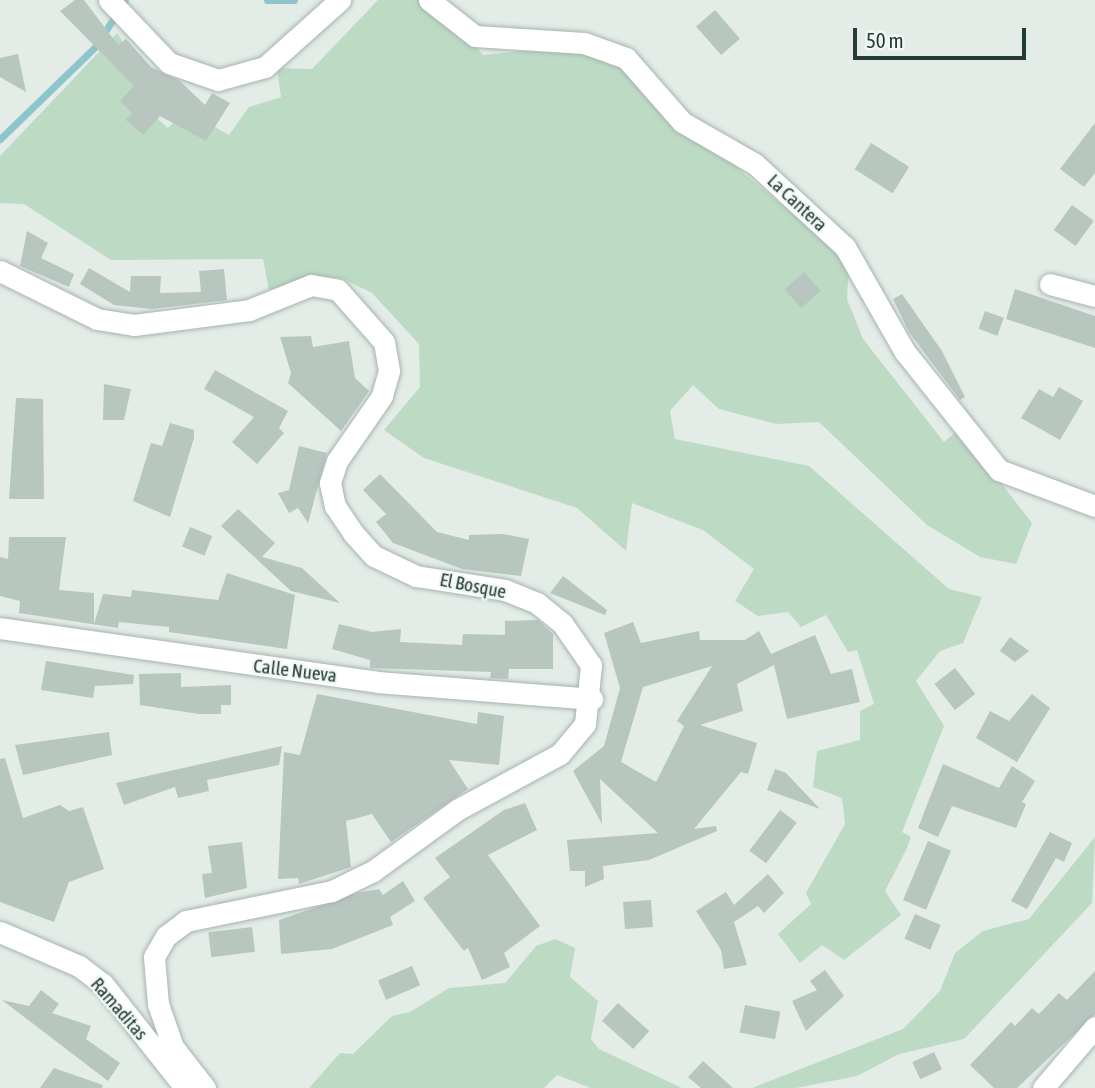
<!DOCTYPE html>
<html>
<head>
<meta charset="utf-8">
<style>
	body { margin:0 }
	#map { position:relative; width:1095px; height:1088px; overflow:hidden; background:#e3ece7; font-family:"Asap Condensed",sans-serif }
	div>[style] { position:absolute }
	.green>* { inset:0; background:#bddbc4 }
	.stream>* { height:7px; margin:-3.5px; padding:0 3.5px; transform-origin:3.5px; border-radius:3.5px; background:#8ec5cd }
	.building>* { inset:0; background:#b8c6c0; transform-origin:0 0 }
	.roads { filter:drop-shadow(0 0 2px #a6b4ae) drop-shadow(0 0 2px #a6b4ae) }
	.street>* { height:21px; margin:-10.5px; padding:0 10.5px; transform-origin:10.5px; border-radius:10.5px; background:#fff }
	.secondary>* { height:21px; margin:-10.5px; padding:0 10.5px; transform-origin:10.5px; border-radius:10.5px; background:#fff }
	span { translate:-50% -50%; white-space:nowrap; text-align:center; line-height:1.15; -webkit-text-stroke:5px #f3f8f5; paint-order:stroke }
	.street-label { font-size:19px; color:#233c35 }
	.scale { position:absolute; left:853px; top:28px; width:173px; height:32px; box-sizing:border-box; border:4px solid #233c35; border-top:0; padding-left:9px; font-size:21px; line-height:24px; white-space:nowrap; color:#233c35; -webkit-text-stroke:5px #f3f8f5; paint-order:stroke }
</style>
</head>
<body>
<div id="map">
	<div class="green">
		<i style="clip-path:polygon(378px 0,426px 0,441px 8px,483px 55px,604px 43px,639px 57px,687px 126px,849px 261px,847px 299px,863px 339px,944px 442px,959px 429px,1032px 523px,1016px 564px,980px 557px,927px 525px,819px 422px,776px 424px,719px 409px,693px 385px,670px 411px,675px 439px,809px 466px,949px 589px,982px 597px,963px 643px,940px 651px,916px 681px,944px 726px,902px 832px,911px 837px,907px 848px,885px 891px,901px 915px,844px 960px,822px 945px,800px 963px,778px 934px,811px 904px,806px 893px,845px 824px,842px 798px,813px 787px,817px 751px,860px 740px,860px 711px,874px 704px,857px 650px,848px 652px,826px 615px,801px 627px,788px 612px,758px 616px,735px 601px,754px 569px,703px 530px,632px 503px,626px 551px,577px 508px,424px 458px,384px 430px,420px 387px,419px 344px,372px 293px,341px 278px,310px 276px,269px 290px,263px 259px,111px 260px,24px 204px,0 203px,0 156px,117px 33px,126px 46px,138px 102px,168px 128px,185px 110px,229px 135px,249px 107px,281px 97px,277px 68px,312px 69px)"></i>
		<i style="clip-path:polygon(1095px 837px,1092px 903px,964px 1039px,899px 1054px,857px 1076px,796px 1088px,752px 1088px,903px 1029px,940px 991px,955px 953px,983px 931px,1029px 919px)"></i>
		<i style="clip-path:polygon(555px 939px,575px 948px,570px 977px,598px 1001px,591px 1039px,599px 1049px,682px 1088px,591px 1088px,557px 1075px,544px 1088px,309px 1088px,340px 1053px,353px 1054px,392px 1016px,410px 1012px,449px 988px,505px 983px,536px 946px)"></i>
	</div>
	<div class="stream">
		<i style="left:267px;top:0;width:27px"></i>
		<i style="left:0;top:139px;width:134px;rotate:-44.1deg"></i>
		<i style="left:96px;top:46px;width:54px;rotate:-57.8deg"></i>
	</div>
	<div class="building">
		<i style="clip-path:polygon(75px 0,84px 0,118px 45px,126px 39px,151px 67px,180px 81px,205px 105px,212px 93px,230px 103px,206px 141px,160px 116px,143px 135px,126px 120px,132px 113px,120px 101px,134px 86px,60px 11px)"></i>
		<i style="left:715px;top:10px;width:38px;height:25px;rotate:49deg"></i>
		<i style="clip-path:polygon(18px 54px,26px 92px,0 77px,0 58px)"></i>
		<i style="clip-path:polygon(1095px 123px,1095px 173px,1084px 187px,1060px 169px)"></i>
		<i style="left:871px;top:143px;width:45px;height:31px;rotate:32deg"></i>
		<i style="left:1072px;top:205px;width:27px;height:31px;rotate:36deg"></i>
		<i style="clip-path:polygon(27px 231px,48px 243px,41px 258px,74px 274px,69px 287px,20px 266px)"></i>
		<i style="clip-path:polygon(89px 268px,130px 292px,131px 276px,161px 276px,160px 293px,201px 292px,199px 271px,224px 269px,227px 300px,152px 309px,114px 305px,80px 284px)"></i>
		<i style="left:804px;top:272px;width:25px;height:26px;rotate:48deg"></i>
		<i style="clip-path:polygon(1015px 289px,1095px 316px,1095px 348px,1006px 319px)"></i>
		<i style="clip-path:polygon(902px 294px,942px 351px,965px 397px,960px 400px,909px 332px,893px 299px)"></i>
		<i style="left:985px;top:311px;width:20px;height:19px;rotate:20deg"></i>
		<i style="clip-path:polygon(311px 336px,313px 347px,349px 341px,355px 378px,369px 391px,341px 431px,288px 383px,291px 373px,280px 337px)"></i>
		<i style="clip-path:polygon(215px 370px,288px 411px,279px 428px,284px 433px,257px 464px,232px 442px,254px 417px,204px 389px)"></i>
		<i style="clip-path:polygon(104px 384px,131px 389px,124px 420px,103px 420px)"></i>
		<i style="clip-path:polygon(1059px 387px,1083px 401px,1060px 440px,1021px 418px,1039px 389px,1053px 397px)"></i>
		<i style="clip-path:polygon(16px 398px,43px 399px,44px 499px,9px 499px)"></i>
		<i style="clip-path:polygon(170px 423px,194px 430px,194px 438px,170px 517px,133px 501px,151px 443px,162px 446px)"></i>
		<i style="clip-path:polygon(299px 446px,327px 453px,308px 523px,298px 508px,289px 513px,278px 493px,289px 490px)"></i>
		<i style="clip-path:polygon(380px 474px,437px 532px,469px 540px,469px 535px,503px 534px,529px 539px,521px 576px,462px 569px,393px 543px,376px 522px,386px 514px,363px 490px)"></i>
		<i style="clip-path:polygon(238px 509px,275px 543px,262px 557px,302px 568px,340px 603px,291px 591px,221px 526px)"></i>
		<i style="left:190px;top:527px;width:24px;height:21px;rotate:22deg"></i>
		<i style="clip-path:polygon(9px 537px,66px 537px,59px 590px,94px 593px,94px 624px,103px 594px,131px 597px,132px 590px,218px 600px,227px 573px,295px 595px,287px 649px,169px 632px,169px 627px,119px 622px,118px 628px,19px 613px,20px 601px,0 596px,0 557px,8px 559px)"></i>
		<i style="clip-path:polygon(563px 576px,607px 610px,605px 615px,550px 593px)"></i>
		<i style="clip-path:polygon(538px 620px,553px 634px,553px 669px,509px 669px,508px 679px,490px 678px,491px 672px,370px 668px,370px 660px,332px 649px,339px 624px,372px 632px,401px 629px,400px 642px,462px 645px,463px 634px,505px 635px,505px 621px)"></i>
		<i style="clip-path:polygon(evenodd,633px 622px,641px 643px,699px 631px,700px 640px,745px 640px,759px 631px,771px 654px,815px 635px,831px 674px,852px 669px,860px 702px,787px 719px,774px 665px,737px 684px,743px 711px,700px 725px,757px 743px,748px 774px,741px 772px,694px 829px,716px 826px,717px 831px,649px 860px,603px 866px,604px 879px,585px 887px,585px 871px,570px 871px,567px 840px,658px 833px,600px 779px,602px 824px,573px 771px,604px 746px,620px 688px,604px 633px,633px 622px,712px 666px,677px 721px,684px 726px,656px 782px,621px 762px,643px 687px,712px 666px)"></i>
		<i style="clip-path:polygon(1010px 637px,1029px 651px,1015px 662px,1000px 651px)"></i>
		<i style="clip-path:polygon(46px 661px,134px 675px,133px 684px,95px 686px,93px 698px,41px 690px)"></i>
		<i style="left:955px;top:668px;width:33px;height:26px;rotate:52deg"></i>
		<i style="clip-path:polygon(181px 673px,181px 687px,231px 685px,231px 705px,221px 705px,221px 714px,199px 714px,140px 705px,139px 674px)"></i>
		<i style="clip-path:polygon(317px 694px,477px 724px,478px 712px,504px 716px,499px 765px,449px 760px,468px 789px,391px 842px,372px 814px,346px 821px,351px 867px,299px 884px,298px 878px,278px 879px,284px 752px,300px 755px)"></i>
		<i style="clip-path:polygon(1032px 694px,1050px 708px,1017px 762px,976px 738px,990px 711px,1009px 721px)"></i>
		<i style="clip-path:polygon(109px 732px,112px 755px,23px 775px,15px 745px)"></i>
		<i style="clip-path:polygon(282px 746px,279px 765px,207px 780px,209px 791px,178px 798px,175px 787px,124px 805px,116px 783px)"></i>
		<i style="clip-path:polygon(5px 758px,23px 818px,60px 805px,69px 811px,83px 807px,104px 869px,69px 882px,54px 922px,0 902px,0 759px)"></i>
		<i style="clip-path:polygon(943px 764px,999px 788px,1012px 766px,1035px 781px,1022px 802px,1026px 804px,1016px 828px,952px 806px,938px 837px,918px 828px)"></i>
		<i style="clip-path:polygon(775px 769px,786px 773px,820px 809px,767px 790px)"></i>
		<i style="clip-path:polygon(525px 803px,537px 830px,488px 855px,540px 926px,504px 953px,510px 967px,482px 980px,468px 948px,464px 951px,423px 898px,450px 877px,435px 858px,504px 810px)"></i>
		<i style="left:780px;top:810px;width:21px;height:51px;rotate:37deg"></i>
		<i style="clip-path:polygon(1050px 832px,1072px 843px,1064px 862px,1056px 858px,1027px 909px,1011px 901px)"></i>
		<i style="left:928px;top:841px;width:25px;height:64px;rotate:23deg"></i>
		<i style="clip-path:polygon(242px 842px,247px 888px,205px 898px,202px 874px,212px 873px,208px 846px)"></i>
		<i style="clip-path:polygon(768px 874px,784px 893px,764px 913px,758px 906px,734px 922px,747px 965px,724px 969px,721px 950px,696px 911px,726px 892px,734px 905px)"></i>
		<i style="clip-path:polygon(403px 881px,415px 901px,390px 917px,393px 925px,332px 949px,281px 954px,279px 920px,357px 893px,379px 889px,383px 895px)"></i>
		<i style="left:651px;top:900px;width:27px;height:28px;rotate:86deg"></i>
		<i style="left:915px;top:914px;width:28px;height:27px;rotate:23deg"></i>
		<i style="left:252px;top:927px;width:25px;height:44px;rotate:83deg"></i>
		<i style="left:412px;top:966px;width:21px;height:37px;rotate:67deg"></i>
		<i style="clip-path:polygon(825px 970px,844px 996px,806px 1031px,792px 1001px,817px 990px,810px 981px)"></i>
		<i style="clip-path:polygon(1095px 971px,1095px 1014px,1017px 1088px,994px 1088px,970px 1065px,1011px 1022px,1015px 1026px,1032px 1008px,1039px 1014px,1059px 993px,1067px 1000px)"></i>
		<i style="clip-path:polygon(41px 990px,59px 1004px,52px 1013px,91px 1026px,86px 1039px,120px 1063px,108px 1081px,2px 1000px,29px 1006px)"></i>
		<i style="left:618px;top:1003px;width:42px;height:24px;rotate:42deg"></i>
		<i style="left:745px;top:1005px;width:36px;height:28px;rotate:11deg"></i>
		<i style="left:934px;top:1052px;width:19px;height:24px;rotate:65deg"></i>
		<i style="clip-path:polygon(703px 1061px,733px 1088px,701px 1088px,688px 1077px)"></i>
		<i style="clip-path:polygon(54px 1068px,103px 1085px,102px 1088px,40px 1088px)"></i>
	</div>
	<div class="roads">
		<div class="street">
			<i style="left:109px;top:0;width:87px;rotate:46.4deg"></i>
			<i style="left:169px;top:63px;width:52px;rotate:19.1deg"></i>
			<i style="left:218px;top:80px;width:49px;rotate:-15.5deg"></i>
			<i style="left:265px;top:67px;width:101px;rotate:-41.8deg"></i>
			<i style="left:429px;top:0;width:58px;rotate:38deg"></i>
			<i style="left:475px;top:36px;width:109px;rotate:3.7deg"></i>
			<i style="left:584px;top:43px;width:45px;rotate:19.7deg"></i>
			<i style="left:626px;top:58px;width:85px;rotate:48.8deg"></i>
			<i style="left:682px;top:122px;width:84px;rotate:29.9deg"></i>
			<i style="left:755px;top:164px;width:122px;rotate:42.7deg"></i>
			<i style="left:845px;top:247px;width:121px;rotate:60.3deg"></i>
			<i style="left:905px;top:352px;width:151px;rotate:51.5deg"></i>
			<i style="left:999px;top:470px;width:103px;rotate:20.6deg"></i>
			<i style="left:0;top:271px;width:108px;rotate:26.3deg"></i>
			<i style="left:97px;top:319px;width:37px;rotate:9deg"></i>
			<i style="left:134px;top:325px;width:116px;rotate:-7.4deg"></i>
			<i style="left:249px;top:310px;width:67px;rotate:-22deg"></i>
			<i style="left:311px;top:285px;width:27px;rotate:10deg"></i>
			<i style="left:338px;top:290px;width:69px;rotate:48.5deg"></i>
			<i style="left:384px;top:342px;width:29px;rotate:80deg"></i>
			<i style="left:389px;top:371px;width:26px;rotate:106deg"></i>
			<i style="left:382px;top:396px;width:79px;rotate:124.7deg"></i>
			<i style="left:337px;top:461px;width:23px;rotate:108deg"></i>
			<i style="left:330px;top:483px;width:24px;rotate:78deg"></i>
			<i style="left:335px;top:506px;width:32px;rotate:56deg"></i>
			<i style="left:353px;top:533px;width:31px;rotate:48deg"></i>
			<i style="left:374px;top:556px;width:47px;rotate:25.5deg"></i>
			<i style="left:416px;top:576px;width:90px;rotate:8.9deg"></i>
			<i style="left:505px;top:590px;width:35px;rotate:22deg"></i>
			<i style="left:537px;top:603px;width:32px;rotate:39deg"></i>
			<i style="left:562px;top:623px;width:51px;rotate:55.4deg"></i>
			<i style="left:591px;top:665px;width:59px;rotate:95.8deg"></i>
			<i style="left:585px;top:724px;width:39px;rotate:130deg"></i>
			<i style="left:560px;top:754px;width:117px;rotate:151.5deg"></i>
			<i style="left:457px;top:810px;width:104px;rotate:144deg"></i>
			<i style="left:373px;top:871px;width:46px;rotate:154deg"></i>
			<i style="left:332px;top:891px;width:149px;rotate:168.4deg"></i>
			<i style="left:186px;top:921px;width:25px;rotate:143deg"></i>
			<i style="left:166px;top:936px;width:24px;rotate:120deg"></i>
			<i style="left:154px;top:957px;width:47px;rotate:85.1deg"></i>
			<i style="left:158px;top:1004px;width:46px;rotate:70.8deg"></i>
			<i style="left:173px;top:1047px;width:52px;rotate:52deg"></i>
			<i style="left:1050px;top:284px;width:47px;rotate:14.9deg"></i>
			<i style="left:0;top:628px;width:382px;rotate:8.1deg"></i>
			<i style="left:378px;top:682px;width:215px;rotate:4.5deg"></i>
			<i style="left:1043px;top:1088px;width:80px;rotate:-49.6deg"></i>
		</div>
		<div class="secondary">
			<i style="left:0;top:932px;width:86px;rotate:23.3deg"></i>
			<i style="left:79px;top:966px;width:30px;rotate:37deg"></i>
			<i style="left:103px;top:984px;width:132px;rotate:51.7deg"></i>
		</div>
	</div>
	<div class="street-label">
		<span style="left:797px;top:203px;rotate:43deg">La Cantera</span>
		<span style="left:473px;top:586px;rotate:11deg">El Bosque</span>
		<span style="left:295px;top:671px;rotate:7deg">Calle Nueva</span>
		<span style="left:119px;top:1009px;rotate:49deg">Ramaditas</span>
	</div>
	<div class="scale">50 m</div>
</div>
</body>
</html>
